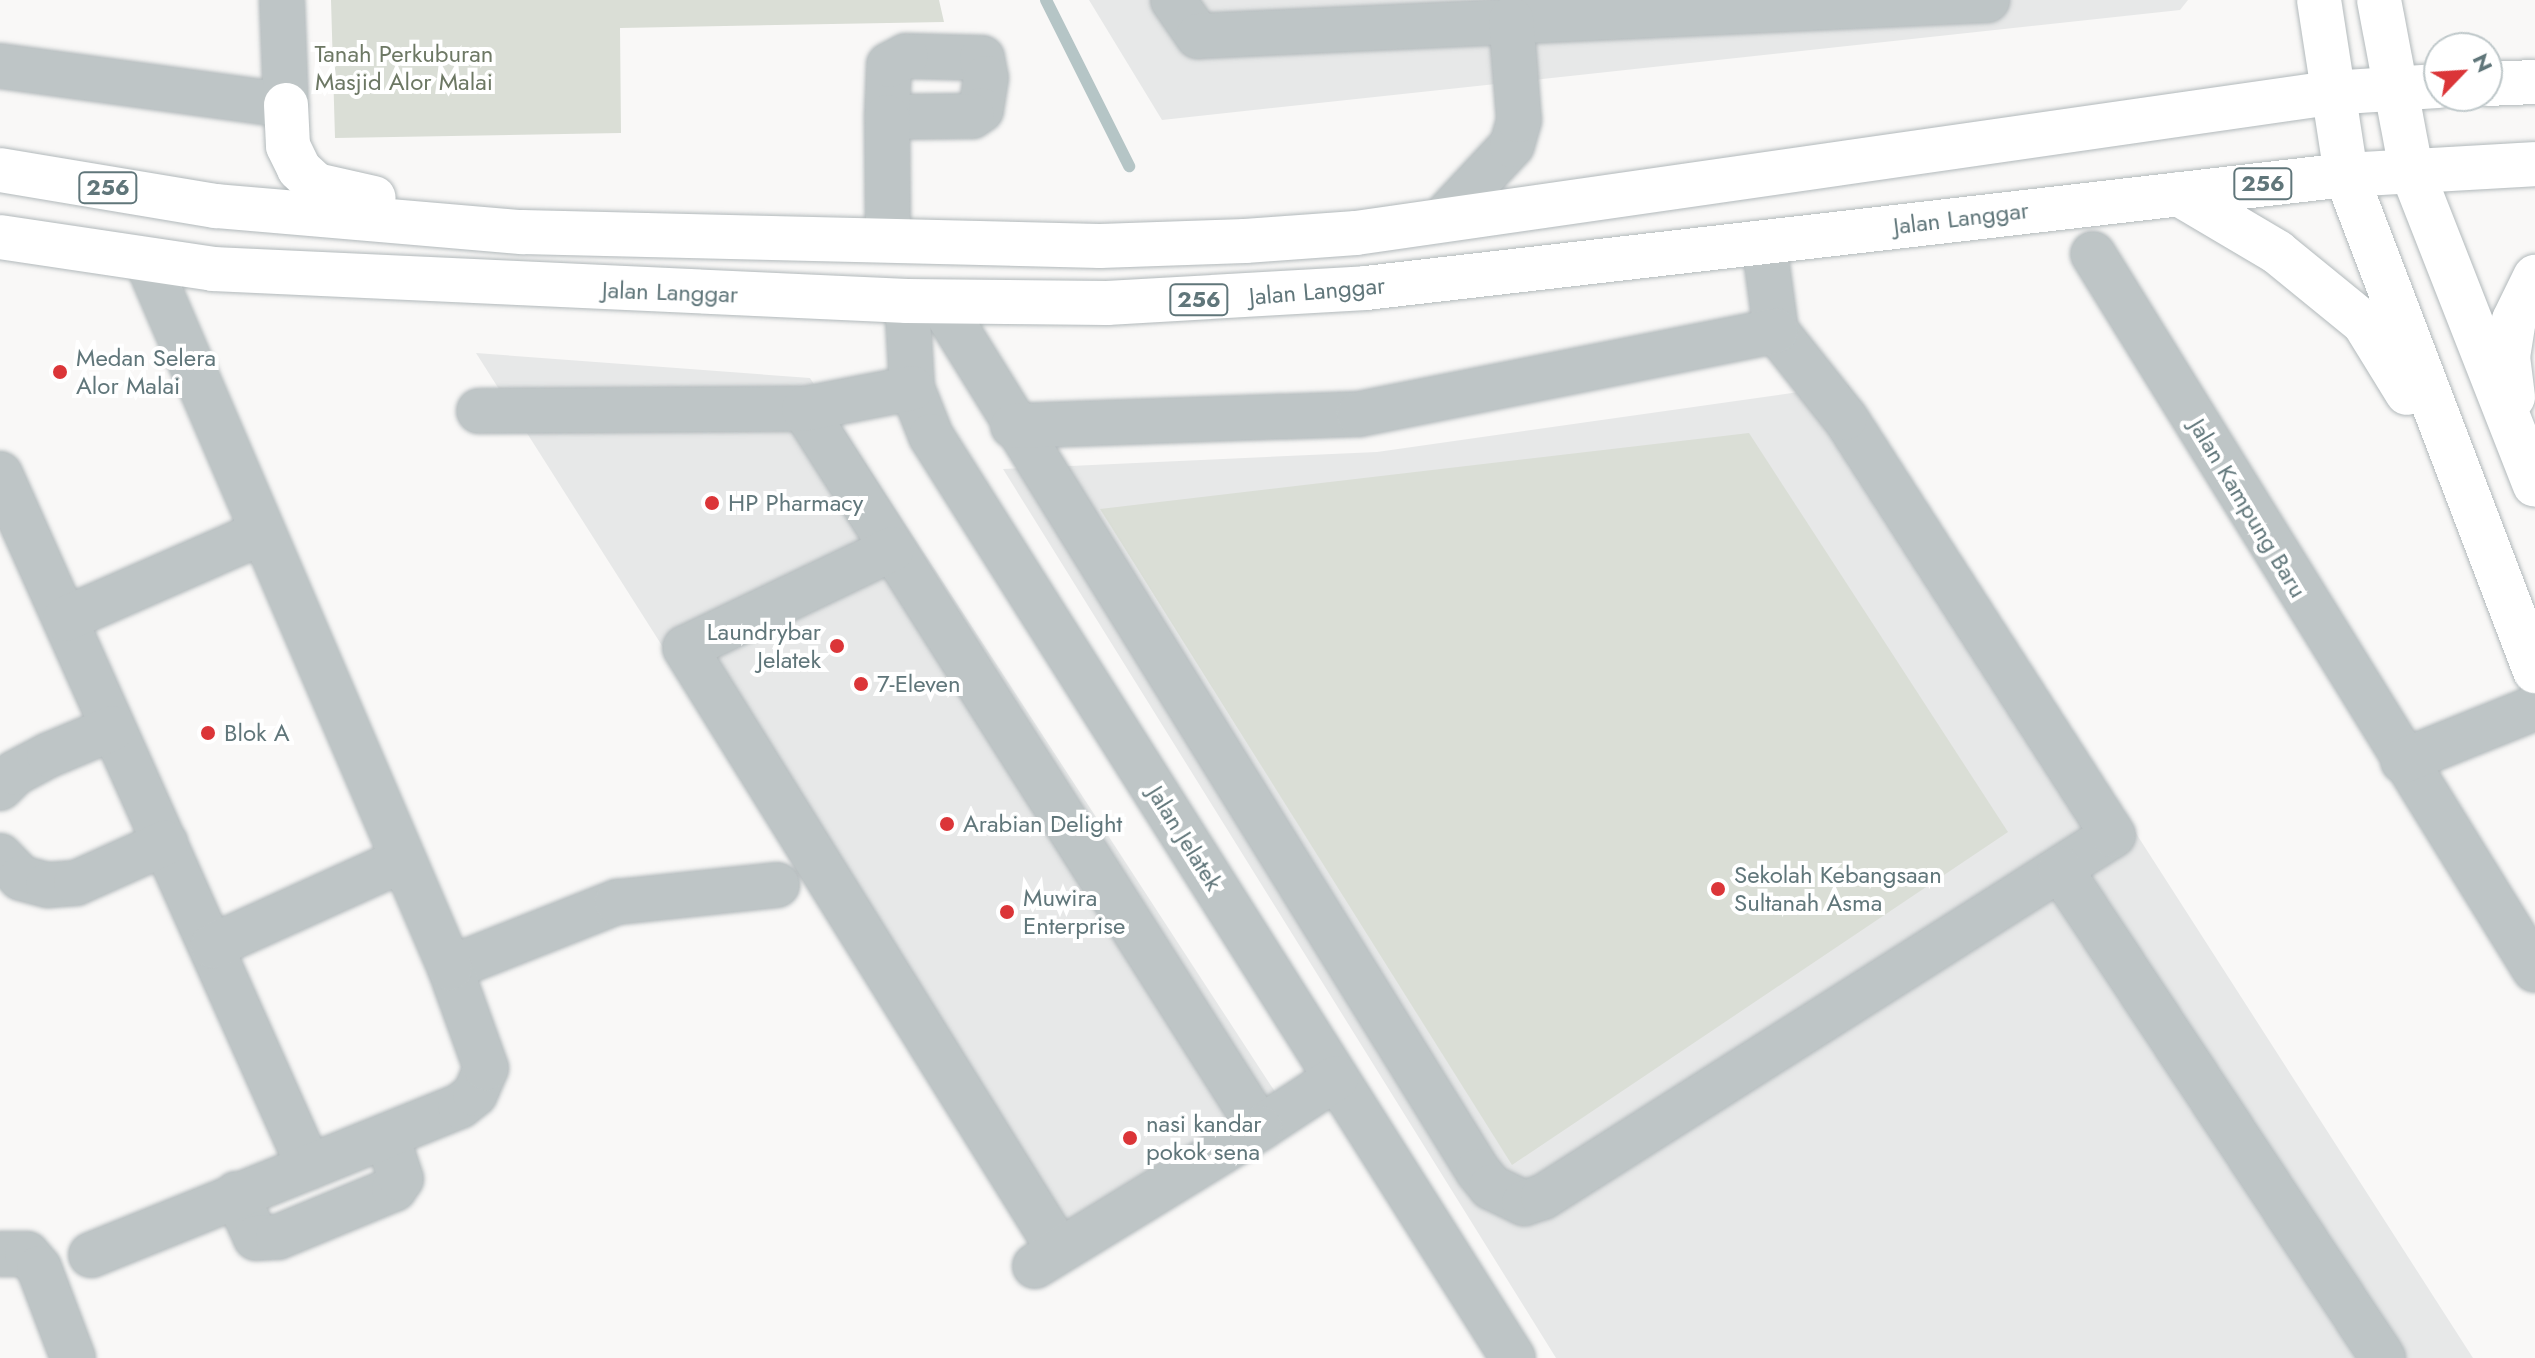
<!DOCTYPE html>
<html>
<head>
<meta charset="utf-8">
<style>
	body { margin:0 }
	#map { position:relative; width:2535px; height:1358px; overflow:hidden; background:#f9f8f7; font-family:Jost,sans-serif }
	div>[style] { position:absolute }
	.built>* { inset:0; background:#e7e8e8 }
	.green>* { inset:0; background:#daded6 }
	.stream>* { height:12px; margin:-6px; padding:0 6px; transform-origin:6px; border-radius:6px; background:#b5c5c6 }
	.roads { filter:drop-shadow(0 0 2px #b2b9bb) drop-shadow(0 0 2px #b2b9bb) }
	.minor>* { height:44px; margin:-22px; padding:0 22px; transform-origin:22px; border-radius:22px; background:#bec5c6 }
	.major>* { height:44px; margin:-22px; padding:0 22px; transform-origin:22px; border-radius:22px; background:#fff }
	.dots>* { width:22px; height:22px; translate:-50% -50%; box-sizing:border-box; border:4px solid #fff; border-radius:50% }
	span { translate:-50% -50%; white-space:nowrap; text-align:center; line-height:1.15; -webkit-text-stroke:8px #fff; paint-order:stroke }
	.shield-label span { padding:2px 6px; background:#fff; border:2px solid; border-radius:6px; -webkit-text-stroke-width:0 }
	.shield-label { font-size:22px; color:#60767a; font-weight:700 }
	.park-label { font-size:24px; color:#6d7864 }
	.street-label { font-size:24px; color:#60767a }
	.poi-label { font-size:24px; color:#60767a }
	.left { translate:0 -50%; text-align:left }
	.right { translate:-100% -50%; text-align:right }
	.north { position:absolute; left:2423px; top:32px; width:80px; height:80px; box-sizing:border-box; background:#fff; border:2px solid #bfc8ca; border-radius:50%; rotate:65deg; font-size:22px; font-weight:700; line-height:32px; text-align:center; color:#60767a }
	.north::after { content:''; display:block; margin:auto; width:28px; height:36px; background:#db3538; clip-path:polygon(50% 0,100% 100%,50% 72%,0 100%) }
</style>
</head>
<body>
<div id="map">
	<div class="built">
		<i style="clip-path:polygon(1089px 0,2188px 0,2180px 10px,1162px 120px)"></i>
		<i style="clip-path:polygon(476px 353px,810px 378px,1296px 1124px,1057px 1267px)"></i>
		<i style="clip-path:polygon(1848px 385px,2473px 1358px,1556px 1358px,1003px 469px,1377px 452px)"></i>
	</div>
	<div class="green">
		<i style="clip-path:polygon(331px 0,939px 0,944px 22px,620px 28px,621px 133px,335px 138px)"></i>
		<i style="clip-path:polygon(1749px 433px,2008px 832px,1512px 1165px,1100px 509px)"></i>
	</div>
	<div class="stream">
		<i style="left:1046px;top:0;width:186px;rotate:63.4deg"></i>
	</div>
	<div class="roads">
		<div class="minor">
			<i style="left:1173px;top:0;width:44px;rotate:55.2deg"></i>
			<i style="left:1198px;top:36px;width:790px;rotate:-2.61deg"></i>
			<i style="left:906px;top:56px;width:76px;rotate:1.5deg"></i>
			<i style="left:982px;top:58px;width:20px;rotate:79deg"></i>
			<i style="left:986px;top:78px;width:32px;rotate:99deg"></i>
			<i style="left:981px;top:110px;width:11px;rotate:146deg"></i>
			<i style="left:972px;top:116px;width:85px;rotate:179.3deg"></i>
			<i style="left:887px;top:117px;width:52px;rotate:-87.8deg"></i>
			<i style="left:889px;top:65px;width:19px;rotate:-28deg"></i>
			<i style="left:0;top:66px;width:289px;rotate:7.8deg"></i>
			<i style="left:286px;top:105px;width:105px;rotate:-92.2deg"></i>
			<i style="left:887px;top:117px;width:122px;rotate:89.5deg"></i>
			<i style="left:1443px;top:219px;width:101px;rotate:-47deg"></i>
			<i style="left:1512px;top:145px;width:26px;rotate:-74deg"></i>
			<i style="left:1519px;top:120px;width:101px;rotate:-94.5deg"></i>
			<i style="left:2093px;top:254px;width:841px;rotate:58.31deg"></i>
			<i style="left:907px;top:301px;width:87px;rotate:86.7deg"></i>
			<i style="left:912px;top:388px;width:52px;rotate:68.4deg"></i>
			<i style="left:931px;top:436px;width:1090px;rotate:57.74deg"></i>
			<i style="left:940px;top:302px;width:1022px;rotate:58.24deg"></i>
			<i style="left:1478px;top:1171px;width:21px;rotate:51deg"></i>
			<i style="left:1491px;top:1187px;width:37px;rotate:26deg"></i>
			<i style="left:1524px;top:1203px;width:20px;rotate:-18deg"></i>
			<i style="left:1543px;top:1197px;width:675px;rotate:-32.42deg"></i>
			<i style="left:2113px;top:835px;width:496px;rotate:-122.7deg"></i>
			<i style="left:1845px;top:418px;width:111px;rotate:-128.4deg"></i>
			<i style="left:1776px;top:331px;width:89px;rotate:-97.8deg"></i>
			<i style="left:804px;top:409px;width:851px;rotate:57.62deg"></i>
			<i style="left:1260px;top:1128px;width:91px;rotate:-33.3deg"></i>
			<i style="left:479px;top:411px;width:325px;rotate:-0.4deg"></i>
			<i style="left:804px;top:409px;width:110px;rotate:-11deg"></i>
			<i style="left:1013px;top:426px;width:346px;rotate:-2deg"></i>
			<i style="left:1359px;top:414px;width:425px;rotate:-11.3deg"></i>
			<i style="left:0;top:474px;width:759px;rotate:65.97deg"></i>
			<i style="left:892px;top:549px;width:229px;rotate:154.4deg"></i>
			<i style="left:685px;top:648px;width:709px;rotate:58.15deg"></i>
			<i style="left:65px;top:619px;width:214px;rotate:-23.7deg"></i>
			<i style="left:2403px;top:761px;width:142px;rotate:-21.9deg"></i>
			<i style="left:0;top:788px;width:21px;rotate:-45deg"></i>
			<i style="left:15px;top:773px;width:38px;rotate:-28deg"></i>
			<i style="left:49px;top:755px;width:69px;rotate:-22.9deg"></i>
			<i style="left:0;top:856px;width:30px;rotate:46deg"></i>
			<i style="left:21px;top:878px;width:28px;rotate:15deg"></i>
			<i style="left:48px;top:885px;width:28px;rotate:-4deg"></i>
			<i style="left:76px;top:883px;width:98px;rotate:-24.2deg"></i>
			<i style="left:2060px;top:869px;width:586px;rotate:56.55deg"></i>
			<i style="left:213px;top:946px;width:209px;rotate:-24.4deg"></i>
			<i style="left:450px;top:968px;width:180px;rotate:-21.6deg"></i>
			<i style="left:617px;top:902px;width:161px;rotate:-6.1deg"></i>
			<i style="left:236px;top:1194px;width:48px;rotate:65.6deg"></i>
			<i style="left:256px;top:1238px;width:22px;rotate:-3deg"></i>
			<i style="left:278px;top:1237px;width:126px;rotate:-22.5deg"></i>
			<i style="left:394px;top:1189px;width:12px;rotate:-55deg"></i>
			<i style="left:401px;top:1179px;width:44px;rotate:-108.4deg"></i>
			<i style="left:0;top:1254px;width:27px"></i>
			<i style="left:27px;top:1254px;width:18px;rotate:49deg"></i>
			<i style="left:39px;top:1268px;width:96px;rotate:69.3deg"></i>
			<i style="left:91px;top:1255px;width:398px;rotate:-22deg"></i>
			<i style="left:460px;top:1106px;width:19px;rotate:-39deg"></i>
			<i style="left:475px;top:1094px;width:28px;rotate:-67deg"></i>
			<i style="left:486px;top:1068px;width:106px;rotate:-109.8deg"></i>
			<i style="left:450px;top:968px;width:769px;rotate:-113.2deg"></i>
			<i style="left:1035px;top:1266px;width:264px;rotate:-31.5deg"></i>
		</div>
		<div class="major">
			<i style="left:2319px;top:0;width:177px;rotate:81.2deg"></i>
			<i style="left:2346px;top:175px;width:531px;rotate:69.14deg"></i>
			<i style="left:2379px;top:0;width:172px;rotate:79.3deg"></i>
			<i style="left:2411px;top:169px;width:339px;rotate:68.6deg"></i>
			<i style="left:2487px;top:84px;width:48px;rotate:-2.4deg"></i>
			<i style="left:286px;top:105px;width:41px;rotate:87.2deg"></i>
			<i style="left:288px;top:146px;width:25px;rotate:64deg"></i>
			<i style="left:299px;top:169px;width:23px;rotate:43deg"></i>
			<i style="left:316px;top:185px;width:59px;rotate:12.6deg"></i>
			<i style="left:0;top:170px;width:219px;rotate:9.5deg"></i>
			<i style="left:216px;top:206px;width:307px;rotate:4.9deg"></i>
			<i style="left:522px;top:232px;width:578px;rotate:1.39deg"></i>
			<i style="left:1100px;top:246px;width:145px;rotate:-2deg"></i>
			<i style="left:1245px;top:241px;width:111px;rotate:-4.1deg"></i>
			<i style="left:1356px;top:233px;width:984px;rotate:-8.18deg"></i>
			<i style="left:2330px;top:93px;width:109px;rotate:-3.7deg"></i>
			<i style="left:2179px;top:194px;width:114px;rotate:30.6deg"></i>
			<i style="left:2277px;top:252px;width:112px;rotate:39.2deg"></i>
			<i style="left:2364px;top:323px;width:82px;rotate:58.4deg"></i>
			<i style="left:0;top:237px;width:215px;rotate:8.5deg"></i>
			<i style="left:213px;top:269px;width:695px;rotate:2.64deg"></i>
			<i style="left:907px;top:301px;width:200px;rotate:0.6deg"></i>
			<i style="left:1107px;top:303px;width:259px;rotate:-3.3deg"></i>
			<i style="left:1366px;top:288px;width:986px;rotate:-6.58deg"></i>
			<i style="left:2346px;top:175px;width:189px;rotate:-3.3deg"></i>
			<i style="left:2513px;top:397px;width:40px;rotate:-97.1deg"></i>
			<i style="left:2508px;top:357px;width:37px;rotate:-81deg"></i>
			<i style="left:2514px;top:320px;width:48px;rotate:-64deg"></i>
		</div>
	</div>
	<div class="dots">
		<i style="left:60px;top:372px;background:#db3538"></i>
		<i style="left:712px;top:503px;background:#db3538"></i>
		<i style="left:837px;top:646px;background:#db3538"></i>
		<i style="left:861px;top:684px;background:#db3538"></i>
		<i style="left:208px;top:733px;background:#db3538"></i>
		<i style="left:947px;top:824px;background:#db3538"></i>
		<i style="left:1718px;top:889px;background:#db3538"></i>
		<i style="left:1007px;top:912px;background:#db3538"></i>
		<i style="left:1130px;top:1138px;background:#db3538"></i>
	</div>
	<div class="shield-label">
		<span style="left:2263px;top:184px">256</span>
		<span style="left:108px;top:188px">256</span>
		<span style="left:1199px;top:300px">256</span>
	</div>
	<div class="park-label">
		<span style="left:404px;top:68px">Tanah Perkuburan<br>Masjid Alor Malai</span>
	</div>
	<div class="street-label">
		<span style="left:1961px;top:218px;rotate:-7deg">Jalan Langgar</span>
		<span style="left:1317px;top:291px;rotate:-5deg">Jalan Langgar</span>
		<span style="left:670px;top:292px;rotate:2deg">Jalan Langgar</span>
		<span style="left:2248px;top:508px;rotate:59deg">Jalan Kampung Baru</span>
		<span style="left:1185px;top:838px;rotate:58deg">Jalan Jelatek</span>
	</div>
	<div class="poi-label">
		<span class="left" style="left:76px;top:372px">Medan Selera<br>Alor Malai</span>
		<span class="left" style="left:728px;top:503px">HP Pharmacy</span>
		<span class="right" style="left:821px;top:646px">Laundrybar<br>Jelatek</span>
		<span class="left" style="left:877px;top:684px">7-Eleven</span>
		<span class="left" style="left:224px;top:733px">Blok A</span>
		<span class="left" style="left:963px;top:824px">Arabian Delight</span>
		<span class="left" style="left:1734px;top:889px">Sekolah Kebangsaan<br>Sultanah Asma</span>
		<span class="left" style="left:1023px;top:912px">Muwira<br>Enterprise</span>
		<span class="left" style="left:1146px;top:1138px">nasi kandar<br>pokok sena</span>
	</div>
	<div class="north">N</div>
</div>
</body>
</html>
